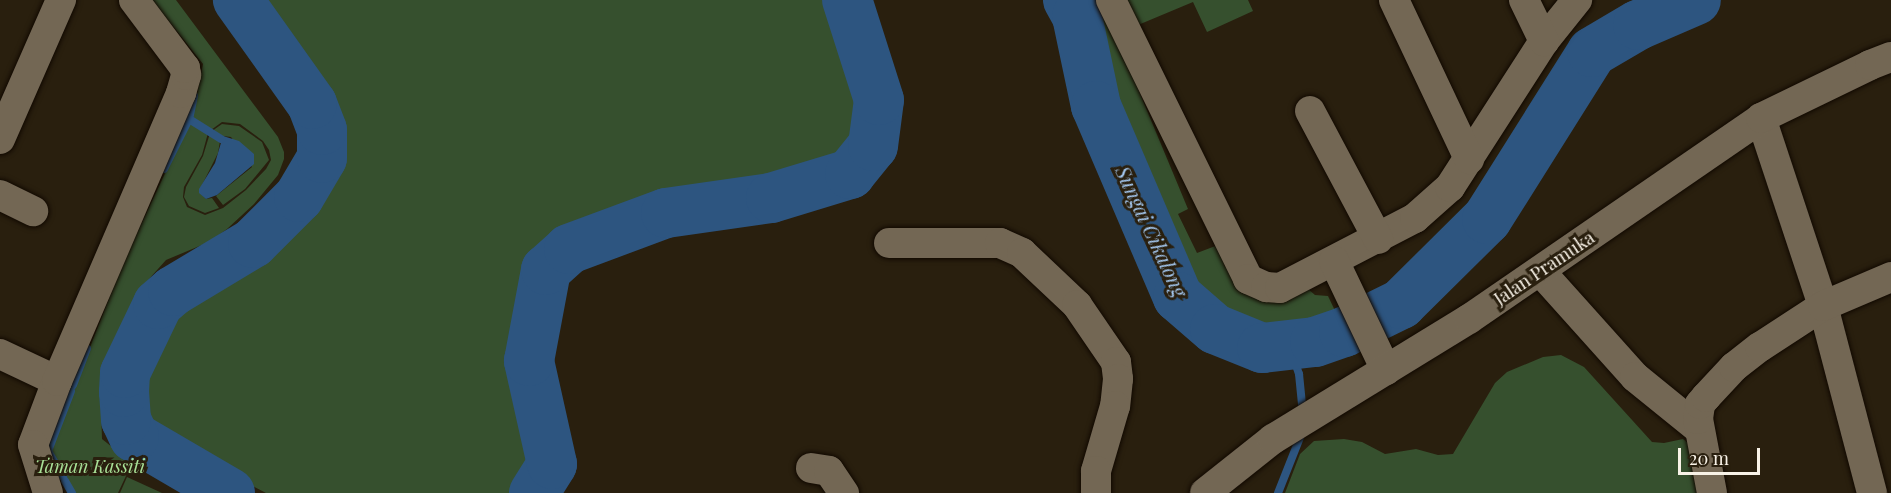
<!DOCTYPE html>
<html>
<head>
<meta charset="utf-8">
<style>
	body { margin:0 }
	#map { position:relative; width:1891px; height:493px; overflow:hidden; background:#291f0e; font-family:"Playfair Display",serif }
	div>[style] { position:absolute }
	.green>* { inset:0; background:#36502e }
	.water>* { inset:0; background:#2d5580 }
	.stream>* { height:8px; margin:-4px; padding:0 4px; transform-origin:4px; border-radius:4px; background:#2d5580 }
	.river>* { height:50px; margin:-25px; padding:0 25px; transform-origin:25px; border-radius:25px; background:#2d5580 }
	.roads { filter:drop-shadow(0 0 2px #110900) drop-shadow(0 0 2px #110900) }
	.minor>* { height:30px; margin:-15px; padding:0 15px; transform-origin:15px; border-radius:15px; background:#736754 }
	span { translate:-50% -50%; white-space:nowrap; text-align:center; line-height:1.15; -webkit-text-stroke:6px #291f0e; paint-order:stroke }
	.street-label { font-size:18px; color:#f8f2e7 }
	.park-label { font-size:18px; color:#a9e197; font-style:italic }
	.water-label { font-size:20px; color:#a5c9f1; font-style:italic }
	.scale { position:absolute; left:1678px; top:448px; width:82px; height:27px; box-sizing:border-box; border:3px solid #f8f2e7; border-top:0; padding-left:8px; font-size:18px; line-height:21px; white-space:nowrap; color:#f8f2e7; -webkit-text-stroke:4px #291f0e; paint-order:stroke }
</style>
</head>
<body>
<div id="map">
	<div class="green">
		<i style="clip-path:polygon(152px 0,176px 0,278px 137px,284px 152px,284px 159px,278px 175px,254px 204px,227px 229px,209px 242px,166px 260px,140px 289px,104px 375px,101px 407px,102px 439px,132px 463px,118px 493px,75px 493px,51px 455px,50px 449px,123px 263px,183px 135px,191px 122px,208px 133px,202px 155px,184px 187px,183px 197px,187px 207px,205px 215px,223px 208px,246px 190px,266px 169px,271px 160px,269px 150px,263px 141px,240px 124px,222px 122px,211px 130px,192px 119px,203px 64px)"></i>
		<i style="clip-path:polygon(258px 0,828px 0,833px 9px,863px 101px,858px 139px,841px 159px,767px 181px,661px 197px,560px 234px,532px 261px,522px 301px,512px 362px,534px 462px,514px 493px,266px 493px,212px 465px,147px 425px,142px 416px,140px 392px,141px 377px,171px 314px,182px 305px,263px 256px,313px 207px,339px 161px,327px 98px)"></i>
		<i style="clip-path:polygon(1087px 0,1101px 0,1188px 209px,1178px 214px,1197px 253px,1218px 245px,1225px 267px,1308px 289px,1315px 295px,1328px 296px,1338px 317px,1312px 326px,1265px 331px,1223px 314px,1192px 287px,1112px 101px,1093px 10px)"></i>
		<i style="clip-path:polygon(1125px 0,1248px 0,1253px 11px,1207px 32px,1193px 2px,1138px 25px)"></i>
		<i style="clip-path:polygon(222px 124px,239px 126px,262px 142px,269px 160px,245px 189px,223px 205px,216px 196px,252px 167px,231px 137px,223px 136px,212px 131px)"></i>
		<i style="clip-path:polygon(210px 133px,220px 141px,218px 153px,199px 191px,206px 199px,212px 198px,219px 208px,205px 213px,189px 206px,184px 197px,186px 187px,203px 156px)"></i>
		<i style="clip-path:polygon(1561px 355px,1584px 367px,1652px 442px,1664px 443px,1683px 439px,1697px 450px,1700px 493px,1285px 493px,1300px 454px,1314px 441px,1344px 439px,1362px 442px,1385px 454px,1416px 449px,1438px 455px,1453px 454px,1495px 383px,1507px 372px,1543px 357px)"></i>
		<i style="clip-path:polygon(127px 477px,162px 493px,120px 493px)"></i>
	</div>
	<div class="water">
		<i style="clip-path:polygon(223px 136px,239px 141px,254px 154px,254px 164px,217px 195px,206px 199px,199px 193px,199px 189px,215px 163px)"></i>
	</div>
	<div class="stream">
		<i style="left:194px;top:96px;width:24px;rotate:102deg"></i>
		<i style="left:189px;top:119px;width:38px;rotate:32deg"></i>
		<i style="left:164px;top:169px;width:56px;rotate:-63.4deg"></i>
		<i style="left:1289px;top:345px;width:31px;rotate:71deg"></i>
		<i style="left:1299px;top:374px;width:40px;rotate:84.3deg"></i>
		<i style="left:73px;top:385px;width:39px;rotate:-69deg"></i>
		<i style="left:63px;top:477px;width:30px;rotate:-120deg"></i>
		<i style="left:48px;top:451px;width:64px;rotate:-69deg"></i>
		<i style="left:65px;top:481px;width:14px;rotate:60deg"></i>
		<i style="left:1278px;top:493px;width:68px;rotate:-68.4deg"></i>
	</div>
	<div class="river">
		<i style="left:1068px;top:0;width:18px;rotate:61deg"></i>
		<i style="left:1077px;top:16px;width:92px;rotate:78.1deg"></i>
		<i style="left:1096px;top:106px;width:208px;rotate:66.8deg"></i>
		<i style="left:1178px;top:297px;width:49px;rotate:40.9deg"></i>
		<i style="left:1215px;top:329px;width:51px;rotate:22deg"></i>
		<i style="left:1262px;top:348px;width:53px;rotate:-6.5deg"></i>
		<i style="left:1315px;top:342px;width:31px;rotate:-19deg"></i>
		<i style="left:1344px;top:332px;width:64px;rotate:-26.2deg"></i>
		<i style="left:1401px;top:304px;width:121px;rotate:-44.7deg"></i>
		<i style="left:1487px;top:219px;width:197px;rotate:-57.8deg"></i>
		<i style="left:1592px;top:52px;width:53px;rotate:-30.4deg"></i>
		<i style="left:1638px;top:25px;width:63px;rotate:-23.3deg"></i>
		<i style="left:230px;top:493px;width:111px;rotate:-149.7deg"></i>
		<i style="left:134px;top:437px;width:19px;rotate:-115deg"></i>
		<i style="left:126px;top:420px;width:28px;rotate:-94deg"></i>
		<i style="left:124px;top:392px;width:19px;rotate:-87deg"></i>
		<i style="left:125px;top:373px;width:76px;rotate:-64.4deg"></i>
		<i style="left:158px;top:304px;width:20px;rotate:-41deg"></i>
		<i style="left:173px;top:291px;width:93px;rotate:-31deg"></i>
		<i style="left:253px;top:243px;width:65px;rotate:-45deg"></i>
		<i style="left:299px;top:197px;width:45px;rotate:-59.5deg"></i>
		<i style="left:322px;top:158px;width:28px;rotate:-90deg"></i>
		<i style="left:322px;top:130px;width:28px;rotate:-111deg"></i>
		<i style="left:312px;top:104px;width:128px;rotate:-125.4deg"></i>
		<i style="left:534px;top:493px;width:34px;rotate:-58deg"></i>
		<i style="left:552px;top:464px;width:106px;rotate:-102.6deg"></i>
		<i style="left:529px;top:361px;width:93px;rotate:-79.4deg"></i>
		<i style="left:546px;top:270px;width:31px;rotate:-42deg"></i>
		<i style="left:569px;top:249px;width:103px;rotate:-20.4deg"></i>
		<i style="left:666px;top:213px;width:106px;rotate:-8.1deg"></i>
		<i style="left:771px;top:198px;width:83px;rotate:-16.9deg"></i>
		<i style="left:850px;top:174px;width:36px;rotate:-51deg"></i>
		<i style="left:873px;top:146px;width:46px;rotate:-82.6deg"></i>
		<i style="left:879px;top:100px;width:105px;rotate:-107.7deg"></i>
	</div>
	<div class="roads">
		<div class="minor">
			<i style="left:1111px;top:0;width:311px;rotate:63.8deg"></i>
			<i style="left:1248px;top:279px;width:20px;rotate:24deg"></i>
			<i style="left:1266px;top:287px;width:14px;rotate:4deg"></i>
			<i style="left:1280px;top:288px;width:152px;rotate:-27.4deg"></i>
			<i style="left:1415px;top:218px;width:47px;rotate:-41.5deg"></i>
			<i style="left:1450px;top:187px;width:174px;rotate:-57.2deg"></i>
			<i style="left:1544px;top:41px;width:53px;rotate:-51.2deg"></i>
			<i style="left:1394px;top:0;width:176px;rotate:64.7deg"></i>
			<i style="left:1524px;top:0;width:46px;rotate:64deg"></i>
			<i style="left:1310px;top:111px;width:145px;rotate:62deg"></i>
			<i style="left:1761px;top:118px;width:198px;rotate:71.7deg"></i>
			<i style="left:1823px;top:306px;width:193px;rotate:75.3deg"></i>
			<i style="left:0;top:139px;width:152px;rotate:-66.3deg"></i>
			<i style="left:0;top:195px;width:37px;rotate:26deg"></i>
			<i style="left:889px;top:243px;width:111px"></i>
			<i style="left:1000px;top:243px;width:24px;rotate:24deg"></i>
			<i style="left:1022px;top:253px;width:76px;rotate:43.4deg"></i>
			<i style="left:1077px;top:305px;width:69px;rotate:55.6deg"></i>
			<i style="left:1116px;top:362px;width:17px;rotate:83deg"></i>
			<i style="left:1118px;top:379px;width:27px;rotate:96deg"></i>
			<i style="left:1115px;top:406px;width:68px;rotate:106.3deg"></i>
			<i style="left:1096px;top:471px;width:22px;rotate:90deg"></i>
			<i style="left:1334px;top:261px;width:121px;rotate:64.5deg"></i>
			<i style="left:1540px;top:271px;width:142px;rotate:48.1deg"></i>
			<i style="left:1635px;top:377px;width:82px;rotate:39.1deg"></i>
			<i style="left:0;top:354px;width:63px;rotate:25.3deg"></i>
			<i style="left:57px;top:381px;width:68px;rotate:110.6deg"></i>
			<i style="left:33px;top:445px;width:50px;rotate:72.6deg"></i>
			<i style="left:57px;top:381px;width:314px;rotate:-66.7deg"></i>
			<i style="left:181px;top:93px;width:19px;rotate:-74deg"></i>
			<i style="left:186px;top:75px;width:7px;rotate:-98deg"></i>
			<i style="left:185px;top:68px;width:85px;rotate:-126.9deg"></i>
			<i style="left:811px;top:468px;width:18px;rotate:9deg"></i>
			<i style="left:829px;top:471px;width:27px;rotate:56deg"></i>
			<i style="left:1205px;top:493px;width:87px;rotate:-38.5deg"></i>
			<i style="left:1273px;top:439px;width:230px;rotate:-31.5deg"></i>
			<i style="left:1469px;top:319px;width:354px;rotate:-34.5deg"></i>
			<i style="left:1761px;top:118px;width:121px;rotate:-25.9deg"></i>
			<i style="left:1870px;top:65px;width:22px;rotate:-21deg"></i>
			<i style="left:1712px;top:493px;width:75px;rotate:-100.7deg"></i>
			<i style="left:1698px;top:419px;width:15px;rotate:-82deg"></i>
			<i style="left:1700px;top:404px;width:9px;rotate:-49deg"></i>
			<i style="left:1706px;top:397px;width:41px;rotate:-47deg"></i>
			<i style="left:1734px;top:367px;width:33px;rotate:-38deg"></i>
			<i style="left:1760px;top:347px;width:75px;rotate:-33.1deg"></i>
			<i style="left:1823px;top:306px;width:74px;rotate:-23.1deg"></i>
		</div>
	</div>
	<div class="street-label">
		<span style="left:1544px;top:268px;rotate:-34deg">Jalan Pramuka</span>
	</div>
	<div class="park-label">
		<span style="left:90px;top:466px">Taman Kassiti</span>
	</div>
	<div class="water-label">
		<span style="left:1152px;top:231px;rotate:65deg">Sungai Cikalong</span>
	</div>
	<div class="scale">20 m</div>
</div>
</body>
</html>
